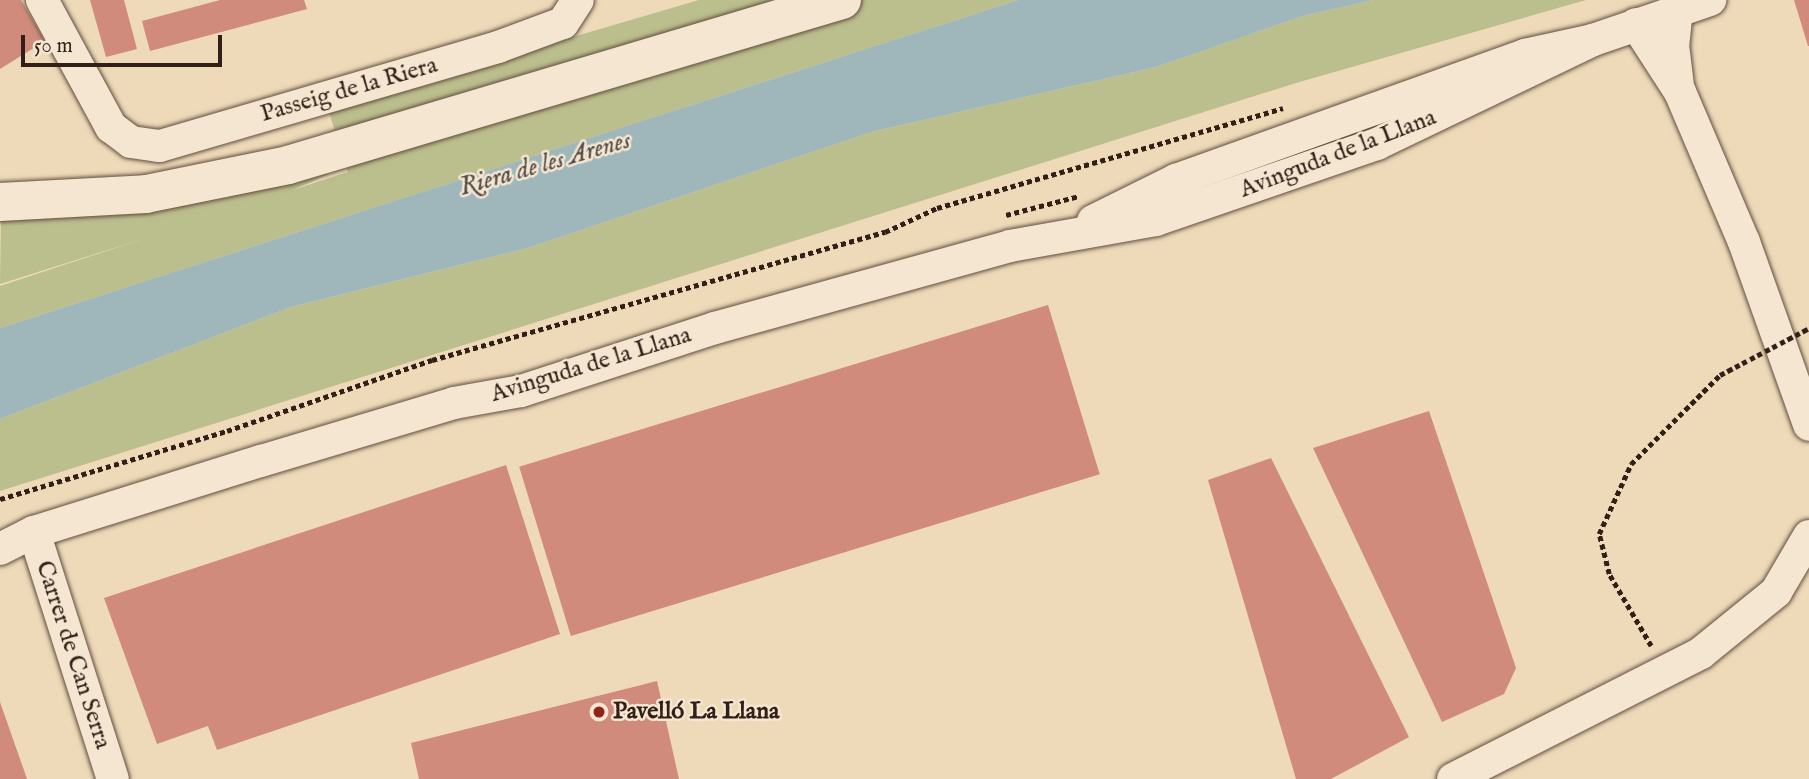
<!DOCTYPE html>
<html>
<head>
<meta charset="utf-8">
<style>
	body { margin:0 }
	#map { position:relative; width:1809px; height:779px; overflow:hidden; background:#eed9b8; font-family:"IM FELL English",serif }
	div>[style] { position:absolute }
	.green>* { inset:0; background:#bbbe8d }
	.water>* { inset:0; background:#9fb7ba }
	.building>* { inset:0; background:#d08b7d; transform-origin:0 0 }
	.path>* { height:4.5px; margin-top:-2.25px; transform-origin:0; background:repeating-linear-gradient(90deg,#321f17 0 5px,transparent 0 8.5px) }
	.roads { filter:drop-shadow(0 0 2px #614e3f) drop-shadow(0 0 2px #614e3f) }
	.street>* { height:32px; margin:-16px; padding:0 16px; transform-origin:16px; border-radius:16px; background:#f4e6d1 }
	.secondary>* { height:38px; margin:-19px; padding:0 19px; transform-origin:19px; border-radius:19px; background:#f4e6d1 }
	.path-bridge>* { height:4.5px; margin-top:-2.25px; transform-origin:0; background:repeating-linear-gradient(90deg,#321f17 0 5px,transparent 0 8.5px) }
	.dots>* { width:19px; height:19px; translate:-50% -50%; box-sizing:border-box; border:4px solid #f4e6d1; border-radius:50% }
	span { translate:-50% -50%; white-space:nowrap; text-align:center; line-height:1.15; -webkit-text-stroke:5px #f4e6d1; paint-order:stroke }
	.street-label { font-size:24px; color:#321f17 }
	.poi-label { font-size:24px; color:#321f17; font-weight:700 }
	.left { translate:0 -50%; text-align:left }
	.water-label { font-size:26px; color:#534d48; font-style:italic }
	.scale { position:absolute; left:21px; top:35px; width:201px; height:32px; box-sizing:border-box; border:4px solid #321f17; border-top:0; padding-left:9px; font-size:21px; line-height:24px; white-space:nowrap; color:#321f17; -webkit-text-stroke:5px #f4e6d1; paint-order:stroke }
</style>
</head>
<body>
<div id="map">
	<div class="green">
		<i style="clip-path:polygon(699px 0,1018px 0,0 328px,0 286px,149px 237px,0 284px,1px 220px,222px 198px,311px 174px,329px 174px,293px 190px,348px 172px,328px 109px)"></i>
		<i style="clip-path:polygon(1373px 0,1586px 0,1296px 83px,0 491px,0 419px,291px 307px,528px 248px,871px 132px,1156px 67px,1303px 16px)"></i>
	</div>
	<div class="water">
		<i style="clip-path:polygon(1018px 0,1373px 0,1303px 16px,1156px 67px,871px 132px,528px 248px,291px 307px,0 419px,0 328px)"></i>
	</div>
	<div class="building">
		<i style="clip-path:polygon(0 0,21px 0,45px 41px,0 69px)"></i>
		<i style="clip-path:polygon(90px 0,124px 0,137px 49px,106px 57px)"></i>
		<i style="clip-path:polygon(220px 0,304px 0,307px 9px,150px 51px,142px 21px)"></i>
		<i style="clip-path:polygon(1794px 0,1809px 0,1809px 46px,1808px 46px)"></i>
		<i style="left:1048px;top:305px;width:177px;height:553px;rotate:73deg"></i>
		<i style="clip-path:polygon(1429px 411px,1516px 668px,1504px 694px,1442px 722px,1313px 448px)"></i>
		<i style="clip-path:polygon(1271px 458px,1409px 737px,1331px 779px,1296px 779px,1208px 480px)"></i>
		<i style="clip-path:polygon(506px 465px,560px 634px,217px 750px,208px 726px,157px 744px,104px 598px)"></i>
		<i style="clip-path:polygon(657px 681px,679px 779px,419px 779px,411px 743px)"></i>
		<i style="clip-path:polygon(0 702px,27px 779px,0 779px)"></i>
	</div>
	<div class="path">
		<i style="left:1006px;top:215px;width:75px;rotate:-14.6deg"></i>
		<i style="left:0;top:499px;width:237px;rotate:-16.7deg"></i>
		<i style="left:227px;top:431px;width:217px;rotate:-19.1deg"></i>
		<i style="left:432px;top:360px;width:471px;rotate:-15.8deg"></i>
		<i style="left:885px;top:232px;width:57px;rotate:-24.8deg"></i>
		<i style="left:937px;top:208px;width:360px;rotate:-16.1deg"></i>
		<i style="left:1651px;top:646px;width:83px;rotate:-120.3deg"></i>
		<i style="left:1609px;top:574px;width:41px;rotate:-104deg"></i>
		<i style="left:1599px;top:534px;width:77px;rotate:-65.4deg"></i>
		<i style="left:1631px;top:464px;width:126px;rotate:-45deg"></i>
	</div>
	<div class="roads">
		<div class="street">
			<i style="left:42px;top:0;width:145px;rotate:61.5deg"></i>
			<i style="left:111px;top:127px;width:25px;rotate:37deg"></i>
			<i style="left:131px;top:142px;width:29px;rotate:8deg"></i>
			<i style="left:160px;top:146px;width:352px;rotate:-16.3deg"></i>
			<i style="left:498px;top:47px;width:69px;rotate:-20.3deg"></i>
			<i style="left:563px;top:23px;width:27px;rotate:-57deg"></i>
			<i style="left:1677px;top:9px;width:36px;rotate:96deg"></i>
			<i style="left:1673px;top:45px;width:39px;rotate:83deg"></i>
			<i style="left:1636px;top:24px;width:81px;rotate:57.1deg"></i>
			<i style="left:1680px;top:92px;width:163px;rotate:66.9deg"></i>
			<i style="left:1744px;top:242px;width:194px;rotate:70.4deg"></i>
			<i style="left:1093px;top:221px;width:93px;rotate:-26.3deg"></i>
			<i style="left:1176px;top:180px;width:371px;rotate:-19.7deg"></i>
			<i style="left:1525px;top:55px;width:70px;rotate:-12.4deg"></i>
			<i style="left:1593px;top:40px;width:124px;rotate:-18.9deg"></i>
			<i style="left:34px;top:532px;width:259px;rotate:72.3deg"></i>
			<i style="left:0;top:549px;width:38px;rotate:-27deg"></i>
			<i style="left:34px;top:532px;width:238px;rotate:-17.4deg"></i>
			<i style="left:261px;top:461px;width:202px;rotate:-16.7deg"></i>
			<i style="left:454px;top:403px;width:68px;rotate:-10.2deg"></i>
			<i style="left:521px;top:391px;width:204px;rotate:-18deg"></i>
			<i style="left:715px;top:328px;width:306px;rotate:-15.5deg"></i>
			<i style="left:1010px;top:246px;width:148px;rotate:-10.1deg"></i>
			<i style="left:1156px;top:220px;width:234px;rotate:-19deg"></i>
			<i style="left:1377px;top:144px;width:240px;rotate:-25.7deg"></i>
			<i style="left:1453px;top:779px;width:278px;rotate:-26.9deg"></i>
			<i style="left:1701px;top:653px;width:97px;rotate:-39.1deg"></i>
			<i style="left:1776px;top:592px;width:65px;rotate:-59.5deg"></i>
		</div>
		<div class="secondary">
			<i style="left:0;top:202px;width:146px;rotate:-3.1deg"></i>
			<i style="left:146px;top:194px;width:145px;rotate:-11.5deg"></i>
			<i style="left:288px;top:165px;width:578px;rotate:-16.59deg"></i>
		</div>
	</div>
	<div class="path-bridge">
		<i style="left:1720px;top:375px;width:101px;rotate:-27.8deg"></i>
	</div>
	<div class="dots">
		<i style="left:599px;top:712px;background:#8f2418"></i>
	</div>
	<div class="street-label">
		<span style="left:349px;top:90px;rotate:-16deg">Passeig de la Riera</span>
		<span style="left:1338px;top:154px;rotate:-21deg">Avinguda de la Llana</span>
		<span style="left:591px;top:365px;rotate:-17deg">Avinguda de la Llana</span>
		<span style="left:73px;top:655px;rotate:72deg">Carrer de Can Serra</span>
	</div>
	<div class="poi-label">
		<span class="left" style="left:613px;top:712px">Pavelló La Llana</span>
	</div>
	<div class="water-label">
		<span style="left:545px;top:164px;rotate:-16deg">Riera de les Arenes</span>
	</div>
	<div class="scale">50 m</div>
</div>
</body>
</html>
